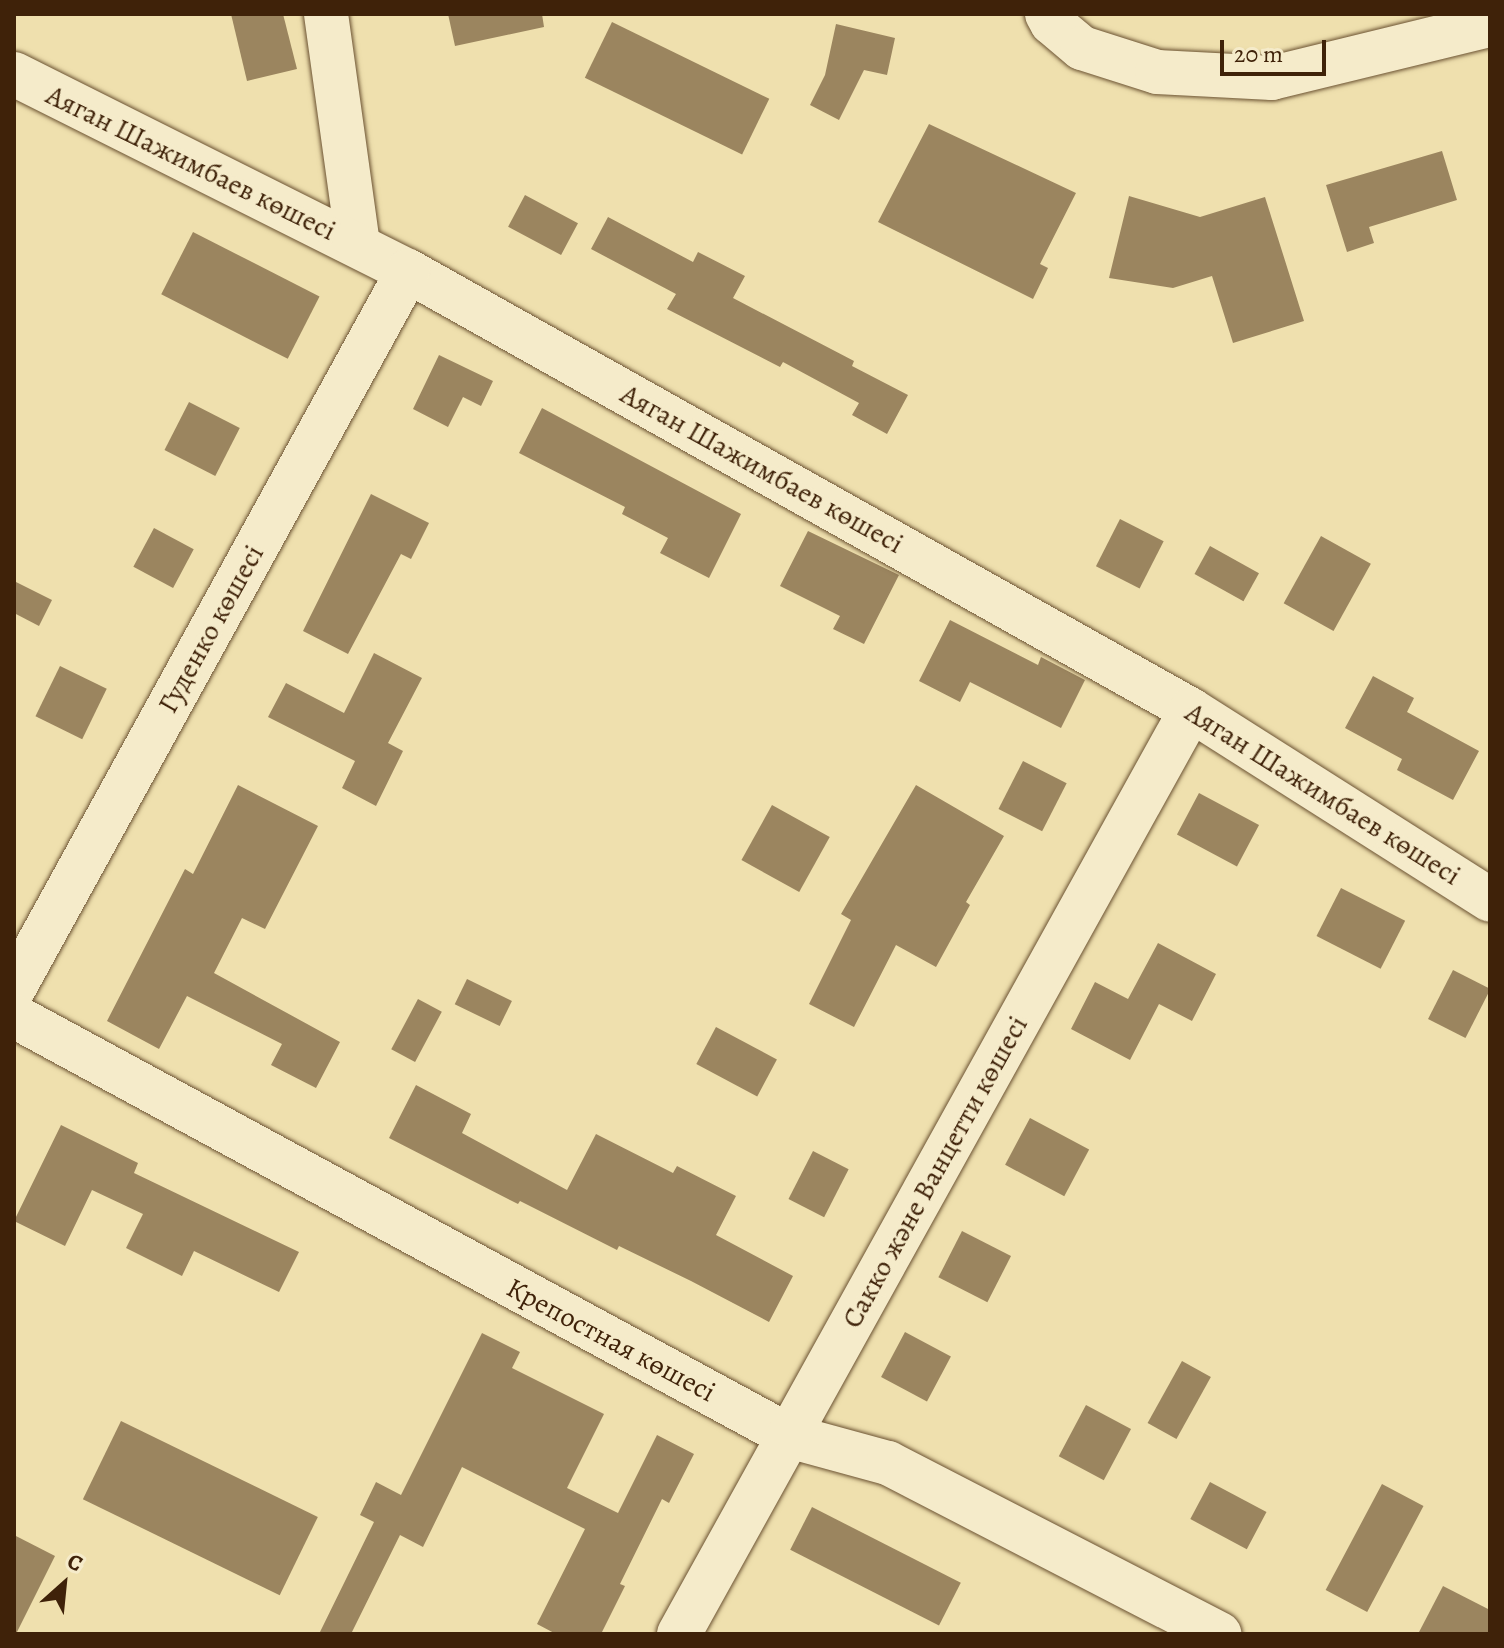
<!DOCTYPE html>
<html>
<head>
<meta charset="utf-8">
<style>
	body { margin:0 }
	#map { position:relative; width:1504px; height:1648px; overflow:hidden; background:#efe0ae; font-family:Alegreya,serif }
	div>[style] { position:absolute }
	.building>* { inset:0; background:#9b855f; transform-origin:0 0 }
	.roads { filter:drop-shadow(0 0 2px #6b5232) drop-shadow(0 0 2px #6b5232) }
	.minor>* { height:44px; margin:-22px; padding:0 22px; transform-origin:22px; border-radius:22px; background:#f5ebca }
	span { translate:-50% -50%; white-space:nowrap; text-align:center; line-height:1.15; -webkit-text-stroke:8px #f5ebca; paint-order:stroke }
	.street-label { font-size:28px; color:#3f2209 }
	.frame { position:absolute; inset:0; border:16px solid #3f2209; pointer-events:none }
	.north { position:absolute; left:24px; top:1544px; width:80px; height:80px; -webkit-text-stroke:6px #f5ebca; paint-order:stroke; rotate:27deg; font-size:22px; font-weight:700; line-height:32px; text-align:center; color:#3f2209 }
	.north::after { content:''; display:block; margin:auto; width:28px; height:36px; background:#3f2209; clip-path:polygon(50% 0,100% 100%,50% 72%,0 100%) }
	.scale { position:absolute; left:1220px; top:40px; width:106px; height:36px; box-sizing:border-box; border:4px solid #3f2209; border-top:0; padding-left:10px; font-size:24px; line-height:28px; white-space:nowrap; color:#3f2209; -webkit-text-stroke:6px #f5ebca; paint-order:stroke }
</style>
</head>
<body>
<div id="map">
	<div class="building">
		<i style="clip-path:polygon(231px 14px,283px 14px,297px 69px,247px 81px)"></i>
		<i style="clip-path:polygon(448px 14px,542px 14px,544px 27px,455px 46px)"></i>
		<i style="left:612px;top:22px;width:175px;height:62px;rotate:26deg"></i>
		<i style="clip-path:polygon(836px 24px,895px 38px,887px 75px,864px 70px,839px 120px,810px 105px,825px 75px)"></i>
		<i style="clip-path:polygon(929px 124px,1076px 193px,1040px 264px,1048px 268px,1033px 299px,878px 222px)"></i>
		<i style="clip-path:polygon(1442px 151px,1457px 200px,1369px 227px,1374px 243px,1347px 252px,1326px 185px)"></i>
		<i style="left:525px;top:195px;width:60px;height:36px;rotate:28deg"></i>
		<i style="clip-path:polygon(1129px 196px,1200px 217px,1265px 197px,1304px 321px,1233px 343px,1212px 276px,1173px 288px,1109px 278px)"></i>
		<i style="clip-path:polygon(608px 217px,693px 262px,698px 252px,745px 276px,733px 298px,854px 361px,852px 366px,908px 395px,887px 434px,852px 415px,859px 403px,783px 362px,780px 367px,667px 309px,676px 294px,591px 249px)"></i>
		<i style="left:193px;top:232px;width:142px;height:70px;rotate:27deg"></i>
		<i style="clip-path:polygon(439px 355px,493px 381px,481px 406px,463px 397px,448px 427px,413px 409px)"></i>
		<i style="left:189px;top:402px;width:57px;height:54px;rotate:27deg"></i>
		<i style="clip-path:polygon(542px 408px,741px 514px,709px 578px,660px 553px,668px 538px,622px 514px,625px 507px,519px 453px)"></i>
		<i style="clip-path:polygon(371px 494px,429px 523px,411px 559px,401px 554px,348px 654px,303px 631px)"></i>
		<i style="left:1120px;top:519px;width:49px;height:53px;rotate:27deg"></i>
		<i style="left:154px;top:528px;width:45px;height:44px;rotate:28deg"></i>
		<i style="clip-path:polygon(808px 531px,899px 575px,864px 644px,833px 629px,840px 616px,780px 586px)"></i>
		<i style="left:1321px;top:536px;width:57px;height:77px;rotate:29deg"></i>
		<i style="left:1210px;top:546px;width:56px;height:32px;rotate:29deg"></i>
		<i style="clip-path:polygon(14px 581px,52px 600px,39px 626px,14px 613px)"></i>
		<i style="clip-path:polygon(950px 620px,1038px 665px,1041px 657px,1085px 680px,1061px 728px,970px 682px,960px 702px,919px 681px)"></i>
		<i style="clip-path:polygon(374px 653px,422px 678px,388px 743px,403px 751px,376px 806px,342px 788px,355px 761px,268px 717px,286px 683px,344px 713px)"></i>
		<i style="left:60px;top:666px;width:52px;height:56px;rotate:26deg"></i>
		<i style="clip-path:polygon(1373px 676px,1414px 698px,1407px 712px,1479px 751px,1453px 800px,1397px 770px,1402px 759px,1345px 728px)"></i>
		<i style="left:1023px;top:761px;width:49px;height:54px;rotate:27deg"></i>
		<i style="clip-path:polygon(238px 785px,318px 826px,265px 929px,242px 918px,214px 973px,340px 1042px,316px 1088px,271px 1065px,282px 1044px,187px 996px,159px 1049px,107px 1021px,185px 869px,193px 874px)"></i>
		<i style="clip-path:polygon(916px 785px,1004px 836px,966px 902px,970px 905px,936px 967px,896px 945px,854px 1027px,809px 1004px,851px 920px,841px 914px)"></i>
		<i style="left:1199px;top:793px;width:68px;height:47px;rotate:28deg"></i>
		<i style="left:772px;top:805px;width:66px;height:63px;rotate:29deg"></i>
		<i style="left:1341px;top:888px;width:72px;height:54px;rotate:27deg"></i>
		<i style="clip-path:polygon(1158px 943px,1216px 974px,1192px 1021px,1159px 1004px,1130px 1060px,1071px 1029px,1095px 982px,1128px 999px)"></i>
		<i style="left:1453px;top:970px;width:42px;height:55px;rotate:27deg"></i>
		<i style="left:467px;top:979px;width:50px;height:28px;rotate:26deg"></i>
		<i style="left:418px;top:999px;width:27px;height:57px;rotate:28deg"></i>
		<i style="left:716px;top:1027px;width:69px;height:42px;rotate:28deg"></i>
		<i style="clip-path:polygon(416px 1085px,471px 1114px,462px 1133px,567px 1190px,596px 1134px,673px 1173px,677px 1166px,736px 1196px,716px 1235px,793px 1276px,769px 1322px,691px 1281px,619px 1246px,617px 1250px,520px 1201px,518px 1204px,389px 1138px)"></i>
		<i style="left:1030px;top:1118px;width:67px;height:53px;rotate:28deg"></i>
		<i style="clip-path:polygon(61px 1125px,138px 1163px,134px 1173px,299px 1252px,279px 1292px,194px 1251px,182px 1276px,126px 1248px,143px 1214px,92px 1190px,65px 1246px,14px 1221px)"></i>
		<i style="left:813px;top:1151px;width:40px;height:54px;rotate:27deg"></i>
		<i style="left:962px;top:1231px;width:55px;height:52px;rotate:27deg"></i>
		<i style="left:905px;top:1332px;width:52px;height:51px;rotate:28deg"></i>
		<i style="clip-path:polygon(482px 1333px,520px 1352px,512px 1368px,604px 1414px,567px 1488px,618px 1513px,657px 1435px,694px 1454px,669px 1503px,662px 1499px,620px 1584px,625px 1586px,601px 1634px,556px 1634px,537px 1624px,585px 1529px,462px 1467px,423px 1547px,400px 1535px,351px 1634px,319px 1634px,374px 1522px,360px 1515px,376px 1482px,401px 1495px)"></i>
		<i style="left:1182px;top:1361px;width:33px;height:71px;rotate:29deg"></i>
		<i style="left:1086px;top:1405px;width:51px;height:58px;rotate:28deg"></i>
		<i style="left:121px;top:1421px;width:219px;height:87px;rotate:26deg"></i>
		<i style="left:1210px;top:1482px;width:64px;height:42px;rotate:28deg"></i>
		<i style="left:1382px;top:1484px;width:47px;height:120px;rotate:28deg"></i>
		<i style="left:812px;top:1507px;width:167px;height:48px;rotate:27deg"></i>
		<i style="clip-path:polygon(14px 1535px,55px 1556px,16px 1634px,14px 1634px)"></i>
		<i style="clip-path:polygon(1443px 1586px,1490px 1610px,1490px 1634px,1418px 1634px)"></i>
	</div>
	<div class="roads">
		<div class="minor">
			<i style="left:326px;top:14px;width:234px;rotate:82.1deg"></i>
			<i style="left:1047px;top:14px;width:10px;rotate:61deg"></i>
			<i style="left:1052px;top:23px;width:39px;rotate:40deg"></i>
			<i style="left:1082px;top:48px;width:79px;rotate:17.7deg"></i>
			<i style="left:1157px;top:72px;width:115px;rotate:3deg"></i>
			<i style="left:1272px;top:78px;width:224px;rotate:-13.7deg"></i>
			<i style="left:14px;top:74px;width:441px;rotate:26.6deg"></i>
			<i style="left:408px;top:271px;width:898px;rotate:29.28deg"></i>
			<i style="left:1191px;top:710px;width:354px;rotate:32.4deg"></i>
			<i style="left:14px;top:988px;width:818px;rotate:-61.21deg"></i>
			<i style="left:14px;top:1016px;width:881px;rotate:28.45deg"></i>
			<i style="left:789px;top:1436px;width:103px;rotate:15.3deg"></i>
			<i style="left:888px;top:1463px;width:373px;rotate:27.3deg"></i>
			<i style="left:679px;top:1634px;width:1056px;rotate:-61.01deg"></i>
		</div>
	</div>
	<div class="street-label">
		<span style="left:191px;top:163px;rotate:26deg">Аяган Шажимбаев көшесі</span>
		<span style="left:762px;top:469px;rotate:29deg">Аяган Шажимбаев көшесі</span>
		<span style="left:211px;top:629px;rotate:-61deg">Гуденко көшесі</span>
		<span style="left:1323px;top:794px;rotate:32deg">Аяган Шажимбаев көшесі</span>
		<span style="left:935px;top:1172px;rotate:-61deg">Сакко және Ванцетти көшесі</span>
		<span style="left:611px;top:1340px;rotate:28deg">Крепостная көшесі</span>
	</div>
	<div class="frame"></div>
	<div class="north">С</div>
	<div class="scale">20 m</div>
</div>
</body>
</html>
